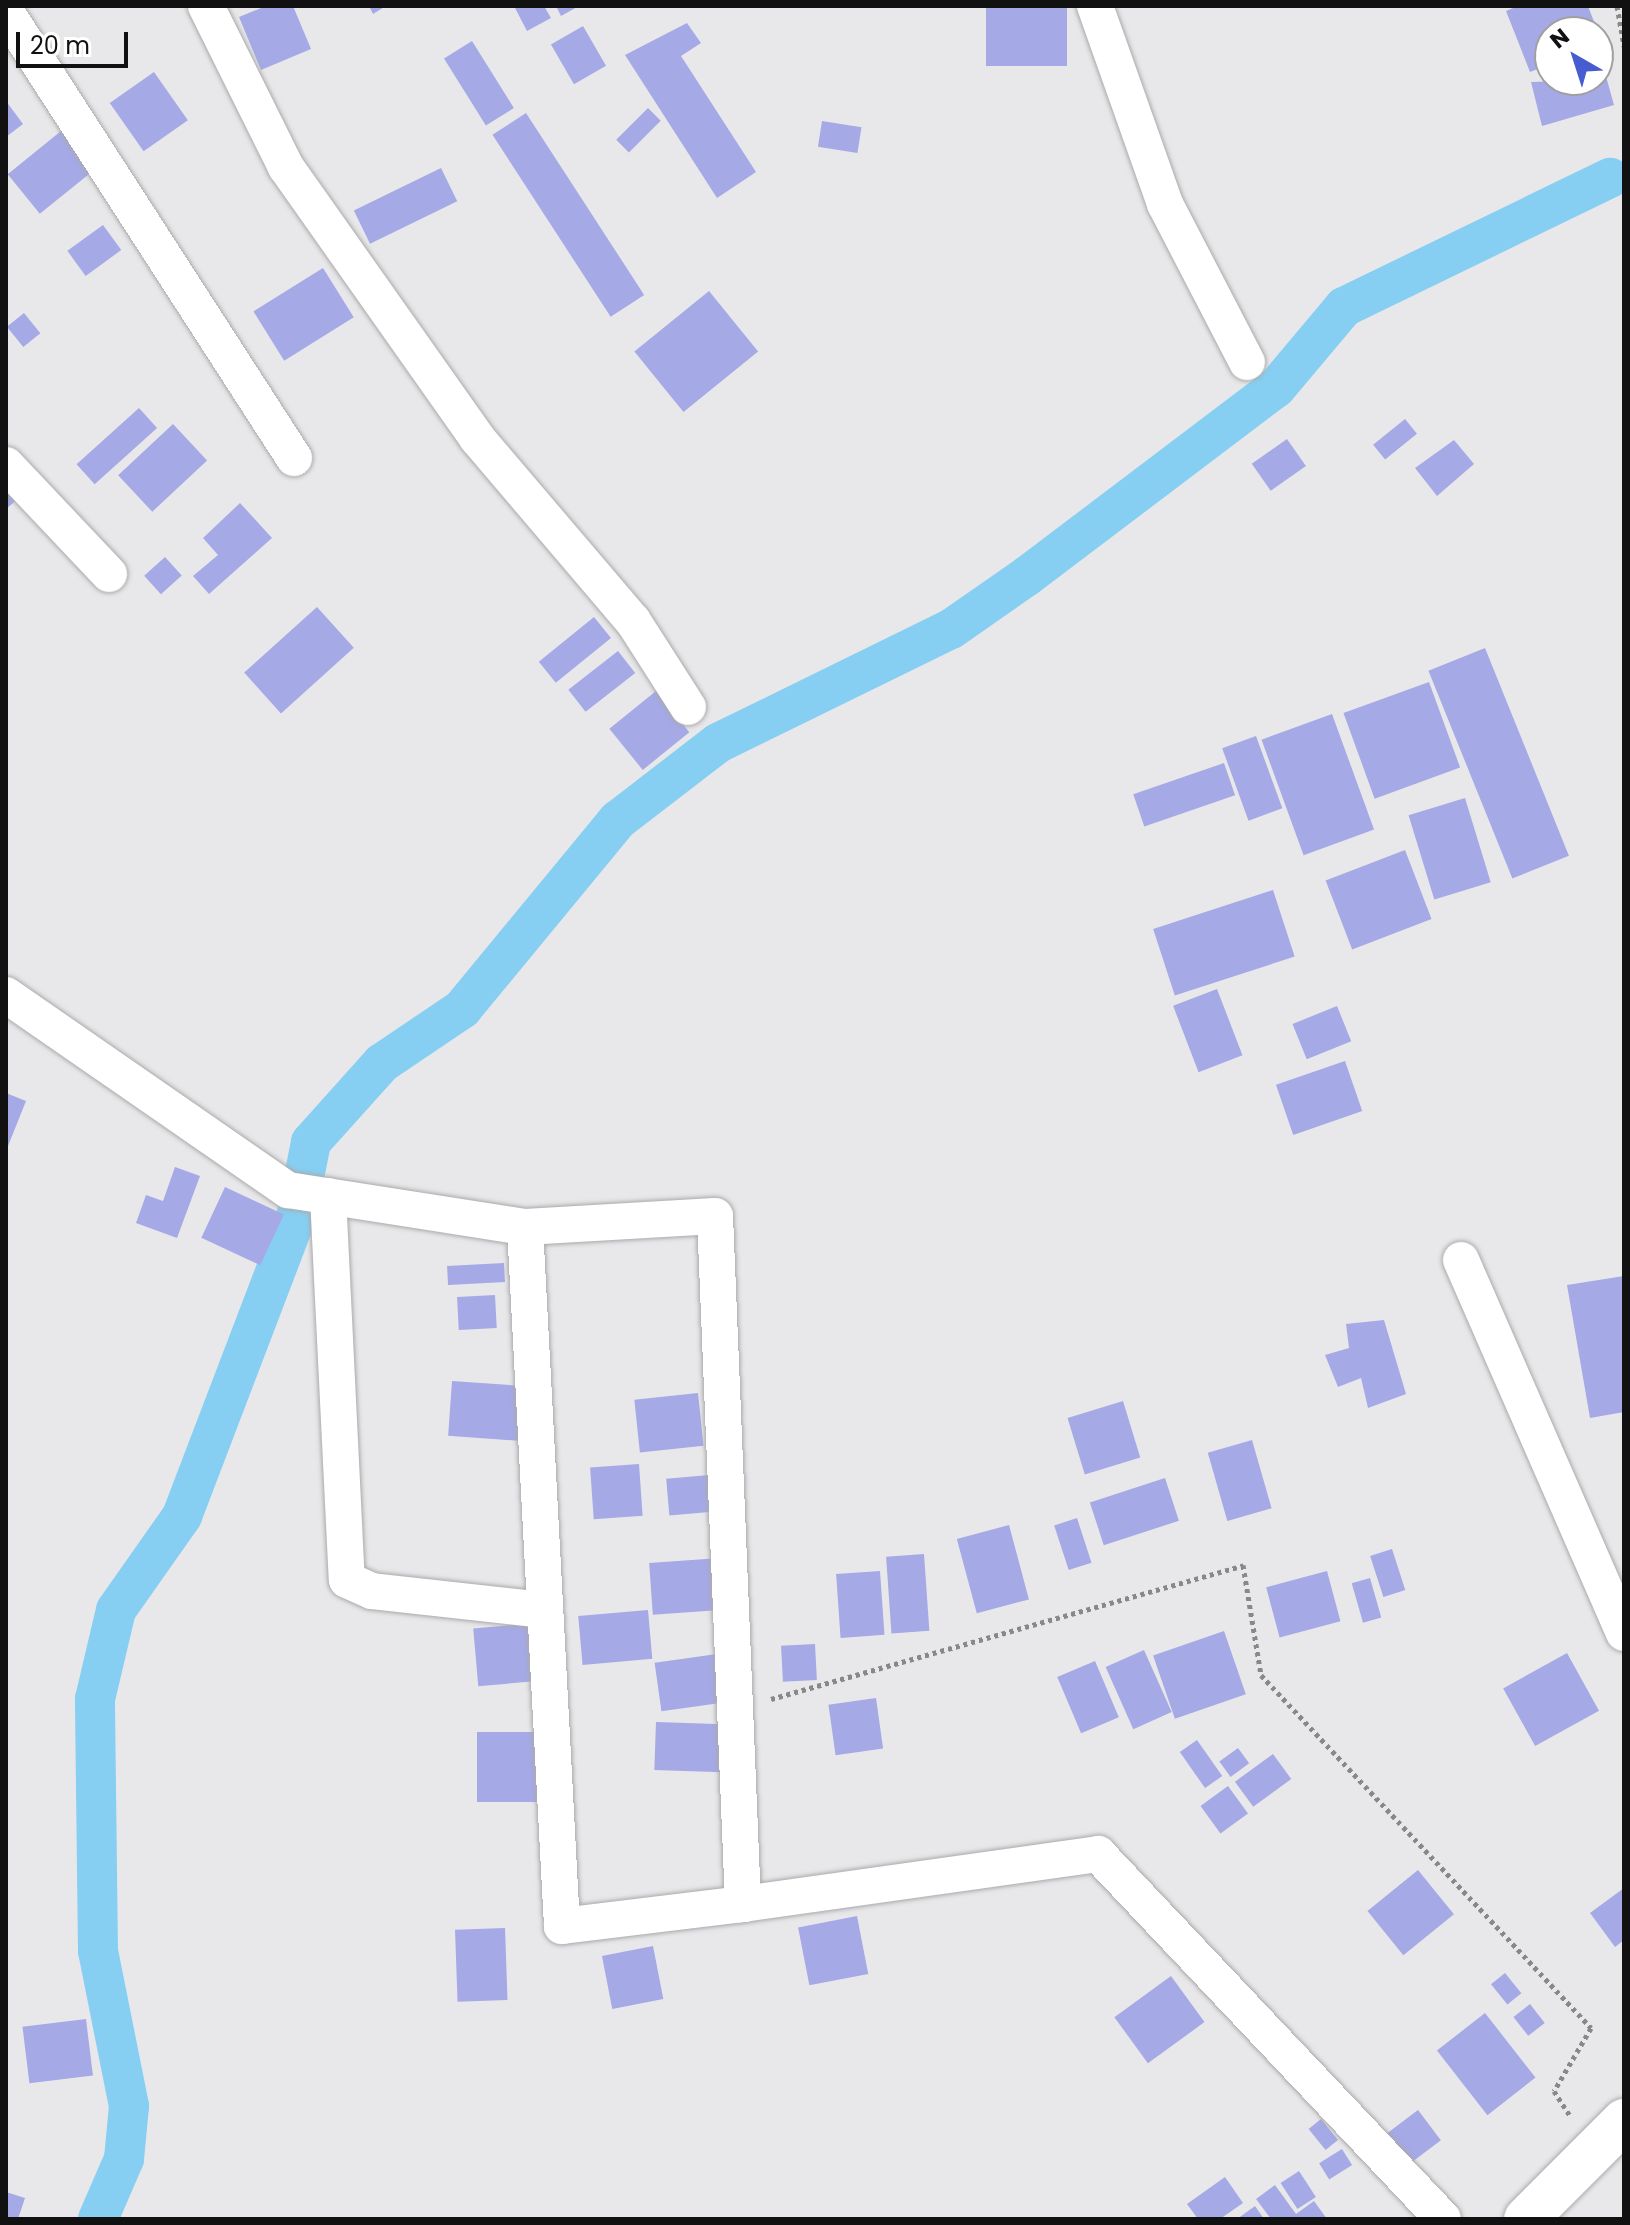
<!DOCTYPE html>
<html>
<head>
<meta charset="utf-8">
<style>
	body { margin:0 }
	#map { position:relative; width:1630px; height:2225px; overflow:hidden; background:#e8e8ea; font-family:Poppins,sans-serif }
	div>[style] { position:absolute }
	.canal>* { height:40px; margin:-20px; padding:0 20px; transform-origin:20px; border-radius:20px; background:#86cff2 }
	.building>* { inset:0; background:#a5a9e6; transform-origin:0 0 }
	.path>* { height:5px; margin-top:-2.5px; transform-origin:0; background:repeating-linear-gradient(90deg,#88888a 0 4px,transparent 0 8px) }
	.roads { filter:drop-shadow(0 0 2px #aaaaac) drop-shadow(0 0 2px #aaaaac) }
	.minor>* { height:36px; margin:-18px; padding:0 18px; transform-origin:18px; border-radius:18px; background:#fff }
	.trunk>* { height:44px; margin:-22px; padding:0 22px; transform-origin:22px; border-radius:22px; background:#fff }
	span { translate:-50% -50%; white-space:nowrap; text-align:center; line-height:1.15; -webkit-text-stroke:8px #fff; paint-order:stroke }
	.frame { position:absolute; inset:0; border:8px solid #111112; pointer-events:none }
	.north { position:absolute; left:1534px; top:16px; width:80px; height:80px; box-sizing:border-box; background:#fff; border:2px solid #a0a0a0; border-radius:50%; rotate:321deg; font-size:22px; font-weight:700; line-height:32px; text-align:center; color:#111112 }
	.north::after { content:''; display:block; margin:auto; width:28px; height:36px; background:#465cd0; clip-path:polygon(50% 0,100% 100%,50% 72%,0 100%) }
	.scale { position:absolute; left:16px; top:32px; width:112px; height:36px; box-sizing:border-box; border:4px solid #111112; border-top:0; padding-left:10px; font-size:24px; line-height:28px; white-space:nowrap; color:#111112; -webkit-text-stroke:6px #fff; paint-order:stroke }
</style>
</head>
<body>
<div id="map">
	<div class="canal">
		<i style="left:98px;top:2219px;width:65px;rotate:-66.6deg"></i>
		<i style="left:124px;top:2159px;width:53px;rotate:-84.6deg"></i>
		<i style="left:129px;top:2106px;width:158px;rotate:-101.3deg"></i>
		<i style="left:98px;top:1951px;width:252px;rotate:-90.7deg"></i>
		<i style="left:95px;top:1699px;width:91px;rotate:-76.7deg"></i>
		<i style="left:116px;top:1610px;width:115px;rotate:-54.9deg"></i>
		<i style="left:182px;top:1516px;width:319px;rotate:-69.1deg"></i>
		<i style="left:296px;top:1218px;width:77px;rotate:-78.8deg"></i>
		<i style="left:311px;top:1142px;width:106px;rotate:-48.1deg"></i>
		<i style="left:382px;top:1063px;width:97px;rotate:-34deg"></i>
		<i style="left:462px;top:1009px;width:245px;rotate:-50.5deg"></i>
		<i style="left:618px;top:820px;width:126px;rotate:-37.6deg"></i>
		<i style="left:718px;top:743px;width:259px;rotate:-26.1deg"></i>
		<i style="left:951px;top:629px;width:93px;rotate:-34.9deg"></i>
		<i style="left:1027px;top:576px;width:312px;rotate:-37.1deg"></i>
		<i style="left:1276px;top:388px;width:106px;rotate:-50deg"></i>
		<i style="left:1344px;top:307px;width:296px;rotate:-25.9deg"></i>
	</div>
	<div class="building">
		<i style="clip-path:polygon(266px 6px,293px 6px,311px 49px,261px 70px,239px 17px)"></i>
		<i style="clip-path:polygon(369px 6px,386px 6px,373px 14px)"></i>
		<i style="clip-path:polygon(514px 6px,544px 6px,551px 18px,527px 31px)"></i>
		<i style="clip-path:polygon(556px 6px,579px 6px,561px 16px)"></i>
		<i style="left:986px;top:6px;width:81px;height:60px"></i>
		<i style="clip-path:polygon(1518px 6px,1588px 6px,1598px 32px,1550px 32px,1550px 64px,1530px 72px,1506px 11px)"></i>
		<i style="clip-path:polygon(687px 23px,701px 43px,681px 56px,756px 172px,717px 198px,625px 55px)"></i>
		<i style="left:583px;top:26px;width:46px;height:37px;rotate:60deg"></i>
		<i style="left:472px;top:41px;width:79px;height:33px;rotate:58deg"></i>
		<i style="clip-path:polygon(1602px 62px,1614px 105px,1542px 126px,1531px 82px,1598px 80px)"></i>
		<i style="left:154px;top:72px;width:59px;height:54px;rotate:55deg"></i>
		<i style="clip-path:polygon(6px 101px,23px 124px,6px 137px)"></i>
		<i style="left:648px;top:108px;width:18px;height:45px;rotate:45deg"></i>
		<i style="left:526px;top:113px;width:217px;height:40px;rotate:57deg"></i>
		<i style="left:822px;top:121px;width:40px;height:26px;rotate:9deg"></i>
		<i style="left:66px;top:127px;width:51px;height:75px;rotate:51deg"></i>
		<i style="left:441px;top:168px;width:37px;height:97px;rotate:64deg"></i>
		<i style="left:103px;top:225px;width:31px;height:44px;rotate:54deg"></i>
		<i style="left:323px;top:268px;width:58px;height:82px;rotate:58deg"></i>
		<i style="left:709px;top:291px;width:78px;height:96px;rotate:51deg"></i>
		<i style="left:24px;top:313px;width:26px;height:22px;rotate:51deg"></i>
		<i style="left:139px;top:408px;width:27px;height:84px;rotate:48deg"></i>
		<i style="left:1405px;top:419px;width:19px;height:41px;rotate:51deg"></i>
		<i style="left:173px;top:424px;width:50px;height:75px;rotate:47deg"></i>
		<i style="left:1287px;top:439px;width:33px;height:43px;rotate:55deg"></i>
		<i style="clip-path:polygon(1454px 440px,1474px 464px,1437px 496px,1415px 468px)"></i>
		<i style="clip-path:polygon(6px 481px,20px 497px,6px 509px)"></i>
		<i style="clip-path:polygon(240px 503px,272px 538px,209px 594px,193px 576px,218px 555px,203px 538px)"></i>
		<i style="left:165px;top:557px;width:25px;height:28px;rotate:48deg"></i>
		<i style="left:317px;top:607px;width:55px;height:98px;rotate:48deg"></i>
		<i style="left:594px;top:617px;width:27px;height:71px;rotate:51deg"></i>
		<i style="left:1485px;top:648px;width:224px;height:61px;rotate:68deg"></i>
		<i style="left:618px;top:651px;width:28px;height:63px;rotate:52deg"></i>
		<i style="left:1429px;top:682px;width:91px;height:91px;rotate:70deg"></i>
		<i style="left:656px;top:691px;width:53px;height:60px;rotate:51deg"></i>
		<i style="left:1332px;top:714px;width:123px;height:75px;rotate:70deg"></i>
		<i style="left:1256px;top:736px;width:77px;height:36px;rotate:70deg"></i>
		<i style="left:1224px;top:763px;width:34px;height:96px;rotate:71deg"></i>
		<i style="left:1465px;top:798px;width:88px;height:59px;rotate:73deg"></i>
		<i style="left:1405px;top:850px;width:74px;height:85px;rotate:69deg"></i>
		<i style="left:1273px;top:890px;width:70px;height:126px;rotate:72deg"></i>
		<i style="left:1217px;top:989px;width:71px;height:47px;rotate:69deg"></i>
		<i style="left:1337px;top:1006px;width:38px;height:48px;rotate:68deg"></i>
		<i style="left:1345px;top:1061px;width:53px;height:73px;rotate:71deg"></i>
		<i style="clip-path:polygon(6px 1093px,26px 1101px,6px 1151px)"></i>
		<i style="clip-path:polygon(175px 1167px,200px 1176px,177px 1238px,136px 1223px,146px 1195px,163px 1201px)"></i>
		<i style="left:225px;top:1187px;width:65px;height:56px;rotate:25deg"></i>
		<i style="left:504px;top:1263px;width:19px;height:57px;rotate:87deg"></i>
		<i style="clip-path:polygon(1624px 1276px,1624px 1412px,1590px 1418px,1567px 1285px)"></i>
		<i style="left:495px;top:1295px;width:33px;height:38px;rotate:87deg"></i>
		<i style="clip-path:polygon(1384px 1320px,1406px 1394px,1368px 1408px,1361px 1378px,1338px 1387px,1325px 1355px,1349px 1348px,1346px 1324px)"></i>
		<i style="left:452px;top:1381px;width:71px;height:55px;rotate:4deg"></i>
		<i style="left:698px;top:1393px;width:53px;height:64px;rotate:84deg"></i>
		<i style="left:1123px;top:1401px;width:59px;height:58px;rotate:73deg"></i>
		<i style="left:1252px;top:1440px;width:71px;height:46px;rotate:74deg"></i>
		<i style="left:639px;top:1464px;width:52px;height:49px;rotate:86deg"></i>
		<i style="left:709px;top:1475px;width:37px;height:43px;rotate:85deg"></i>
		<i style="left:1165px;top:1478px;width:45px;height:79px;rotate:72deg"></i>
		<i style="left:1077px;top:1518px;width:47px;height:24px;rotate:72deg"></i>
		<i style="left:1009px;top:1525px;width:77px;height:54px;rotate:75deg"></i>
		<i style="left:1392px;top:1549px;width:43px;height:23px;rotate:72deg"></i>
		<i style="left:924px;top:1554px;width:77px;height:38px;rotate:86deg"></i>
		<i style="left:720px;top:1558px;width:52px;height:71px;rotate:86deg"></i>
		<i style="left:880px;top:1571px;width:64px;height:44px;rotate:86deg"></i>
		<i style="left:1327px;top:1571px;width:52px;height:63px;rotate:75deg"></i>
		<i style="left:1370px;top:1578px;width:41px;height:19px;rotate:74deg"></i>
		<i style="left:648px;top:1610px;width:49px;height:70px;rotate:85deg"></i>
		<i style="left:535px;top:1623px;width:58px;height:62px;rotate:85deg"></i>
		<i style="left:1224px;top:1631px;width:67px;height:75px;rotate:71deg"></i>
		<i style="left:815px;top:1644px;width:36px;height:34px;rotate:87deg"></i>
		<i style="left:1144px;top:1650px;width:68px;height:42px;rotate:66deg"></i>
		<i style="left:1567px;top:1653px;width:66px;height:73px;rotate:61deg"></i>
		<i style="left:717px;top:1654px;width:49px;height:63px;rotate:82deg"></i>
		<i style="left:1095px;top:1661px;width:61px;height:41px;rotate:67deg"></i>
		<i style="left:876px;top:1698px;width:51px;height:48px;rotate:82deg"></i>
		<i style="left:656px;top:1722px;width:68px;height:48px;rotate:2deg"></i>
		<i style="left:477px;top:1732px;width:62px;height:70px"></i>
		<i style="left:1197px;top:1740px;width:44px;height:21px;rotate:55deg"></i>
		<i style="left:1238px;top:1748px;width:19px;height:23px;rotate:54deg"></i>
		<i style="left:1273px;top:1754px;width:31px;height:47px;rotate:54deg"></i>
		<i style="left:1228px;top:1786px;width:34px;height:34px;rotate:54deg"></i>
		<i style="left:1418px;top:1870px;width:57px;height:65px;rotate:51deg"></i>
		<i style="clip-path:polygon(1624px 1888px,1624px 1940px,1615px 1947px,1590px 1913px)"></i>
		<i style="left:857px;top:1916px;width:59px;height:60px;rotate:79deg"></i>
		<i style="left:505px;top:1928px;width:72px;height:50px;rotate:88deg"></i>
		<i style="left:653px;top:1946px;width:54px;height:52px;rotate:79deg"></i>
		<i style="left:1505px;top:1973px;width:26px;height:18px;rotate:51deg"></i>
		<i style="left:1171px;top:1976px;width:57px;height:70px;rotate:54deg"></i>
		<i style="left:1530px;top:2004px;width:24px;height:21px;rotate:52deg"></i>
		<i style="left:1485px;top:2013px;width:82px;height:61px;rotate:52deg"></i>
		<i style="left:86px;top:2019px;width:57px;height:64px;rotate:83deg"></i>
		<i style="left:1418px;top:2110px;width:38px;height:39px;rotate:53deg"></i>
		<i style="left:1321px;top:2119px;width:27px;height:16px;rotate:51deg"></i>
		<i style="left:1342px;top:2149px;width:19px;height:27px;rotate:58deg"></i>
		<i style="left:1299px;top:2171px;width:31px;height:22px;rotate:57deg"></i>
		<i style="clip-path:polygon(1225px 2177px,1243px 2203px,1220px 2219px,1198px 2219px,1187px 2204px)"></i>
		<i style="clip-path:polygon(1275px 2185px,1296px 2214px,1314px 2201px,1327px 2219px,1271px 2219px,1256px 2199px)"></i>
		<i style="clip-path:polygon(6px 2192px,25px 2198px,18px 2219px,6px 2219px)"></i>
		<i style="clip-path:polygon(1255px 2206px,1264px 2219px,1237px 2219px)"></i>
	</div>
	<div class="path">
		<i style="left:1617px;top:6px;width:41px;rotate:80.1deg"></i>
		<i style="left:771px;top:1699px;width:491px;rotate:-15.8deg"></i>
		<i style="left:1243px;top:1565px;width:111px;rotate:80.7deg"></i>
		<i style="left:1261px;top:1675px;width:483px;rotate:46.9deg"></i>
		<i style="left:1591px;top:2028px;width:73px;rotate:120.4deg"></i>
		<i style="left:1554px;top:2091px;width:31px;rotate:57deg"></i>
	</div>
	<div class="roads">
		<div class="minor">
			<i style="left:206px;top:6px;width:180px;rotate:63.6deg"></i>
			<i style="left:286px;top:167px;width:332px;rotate:54.8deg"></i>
			<i style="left:477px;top:438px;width:240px;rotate:49.6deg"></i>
			<i style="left:633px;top:621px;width:102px;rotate:57.4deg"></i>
			<i style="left:1095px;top:6px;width:210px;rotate:70.5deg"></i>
			<i style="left:1165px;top:204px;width:178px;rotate:62.6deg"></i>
			<i style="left:6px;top:12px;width:531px;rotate:57.15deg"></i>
			<i style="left:6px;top:465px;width:150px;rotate:46.6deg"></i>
			<i style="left:6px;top:995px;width:343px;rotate:34.7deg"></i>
			<i style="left:288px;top:1190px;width:240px;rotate:8.9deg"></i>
			<i style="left:525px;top:1227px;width:190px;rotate:-3.3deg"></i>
			<i style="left:715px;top:1216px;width:689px;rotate:87.67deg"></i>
			<i style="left:743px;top:1904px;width:359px;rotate:-8deg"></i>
			<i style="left:1098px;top:1854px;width:502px;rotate:46.61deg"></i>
			<i style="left:328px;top:1196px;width:384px;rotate:87.2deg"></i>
			<i style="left:347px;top:1580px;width:27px;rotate:24deg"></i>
			<i style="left:372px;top:1591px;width:174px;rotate:6.3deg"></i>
			<i style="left:525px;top:1227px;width:700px;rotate:86.97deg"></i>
			<i style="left:562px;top:1926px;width:182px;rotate:-6.9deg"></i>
			<i style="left:1461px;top:1260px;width:407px;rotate:66.4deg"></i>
		</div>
		<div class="trunk">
			<i style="left:1526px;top:2219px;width:139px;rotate:-45deg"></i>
		</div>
	</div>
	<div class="frame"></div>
	<div class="north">N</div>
	<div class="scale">20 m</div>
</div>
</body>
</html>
